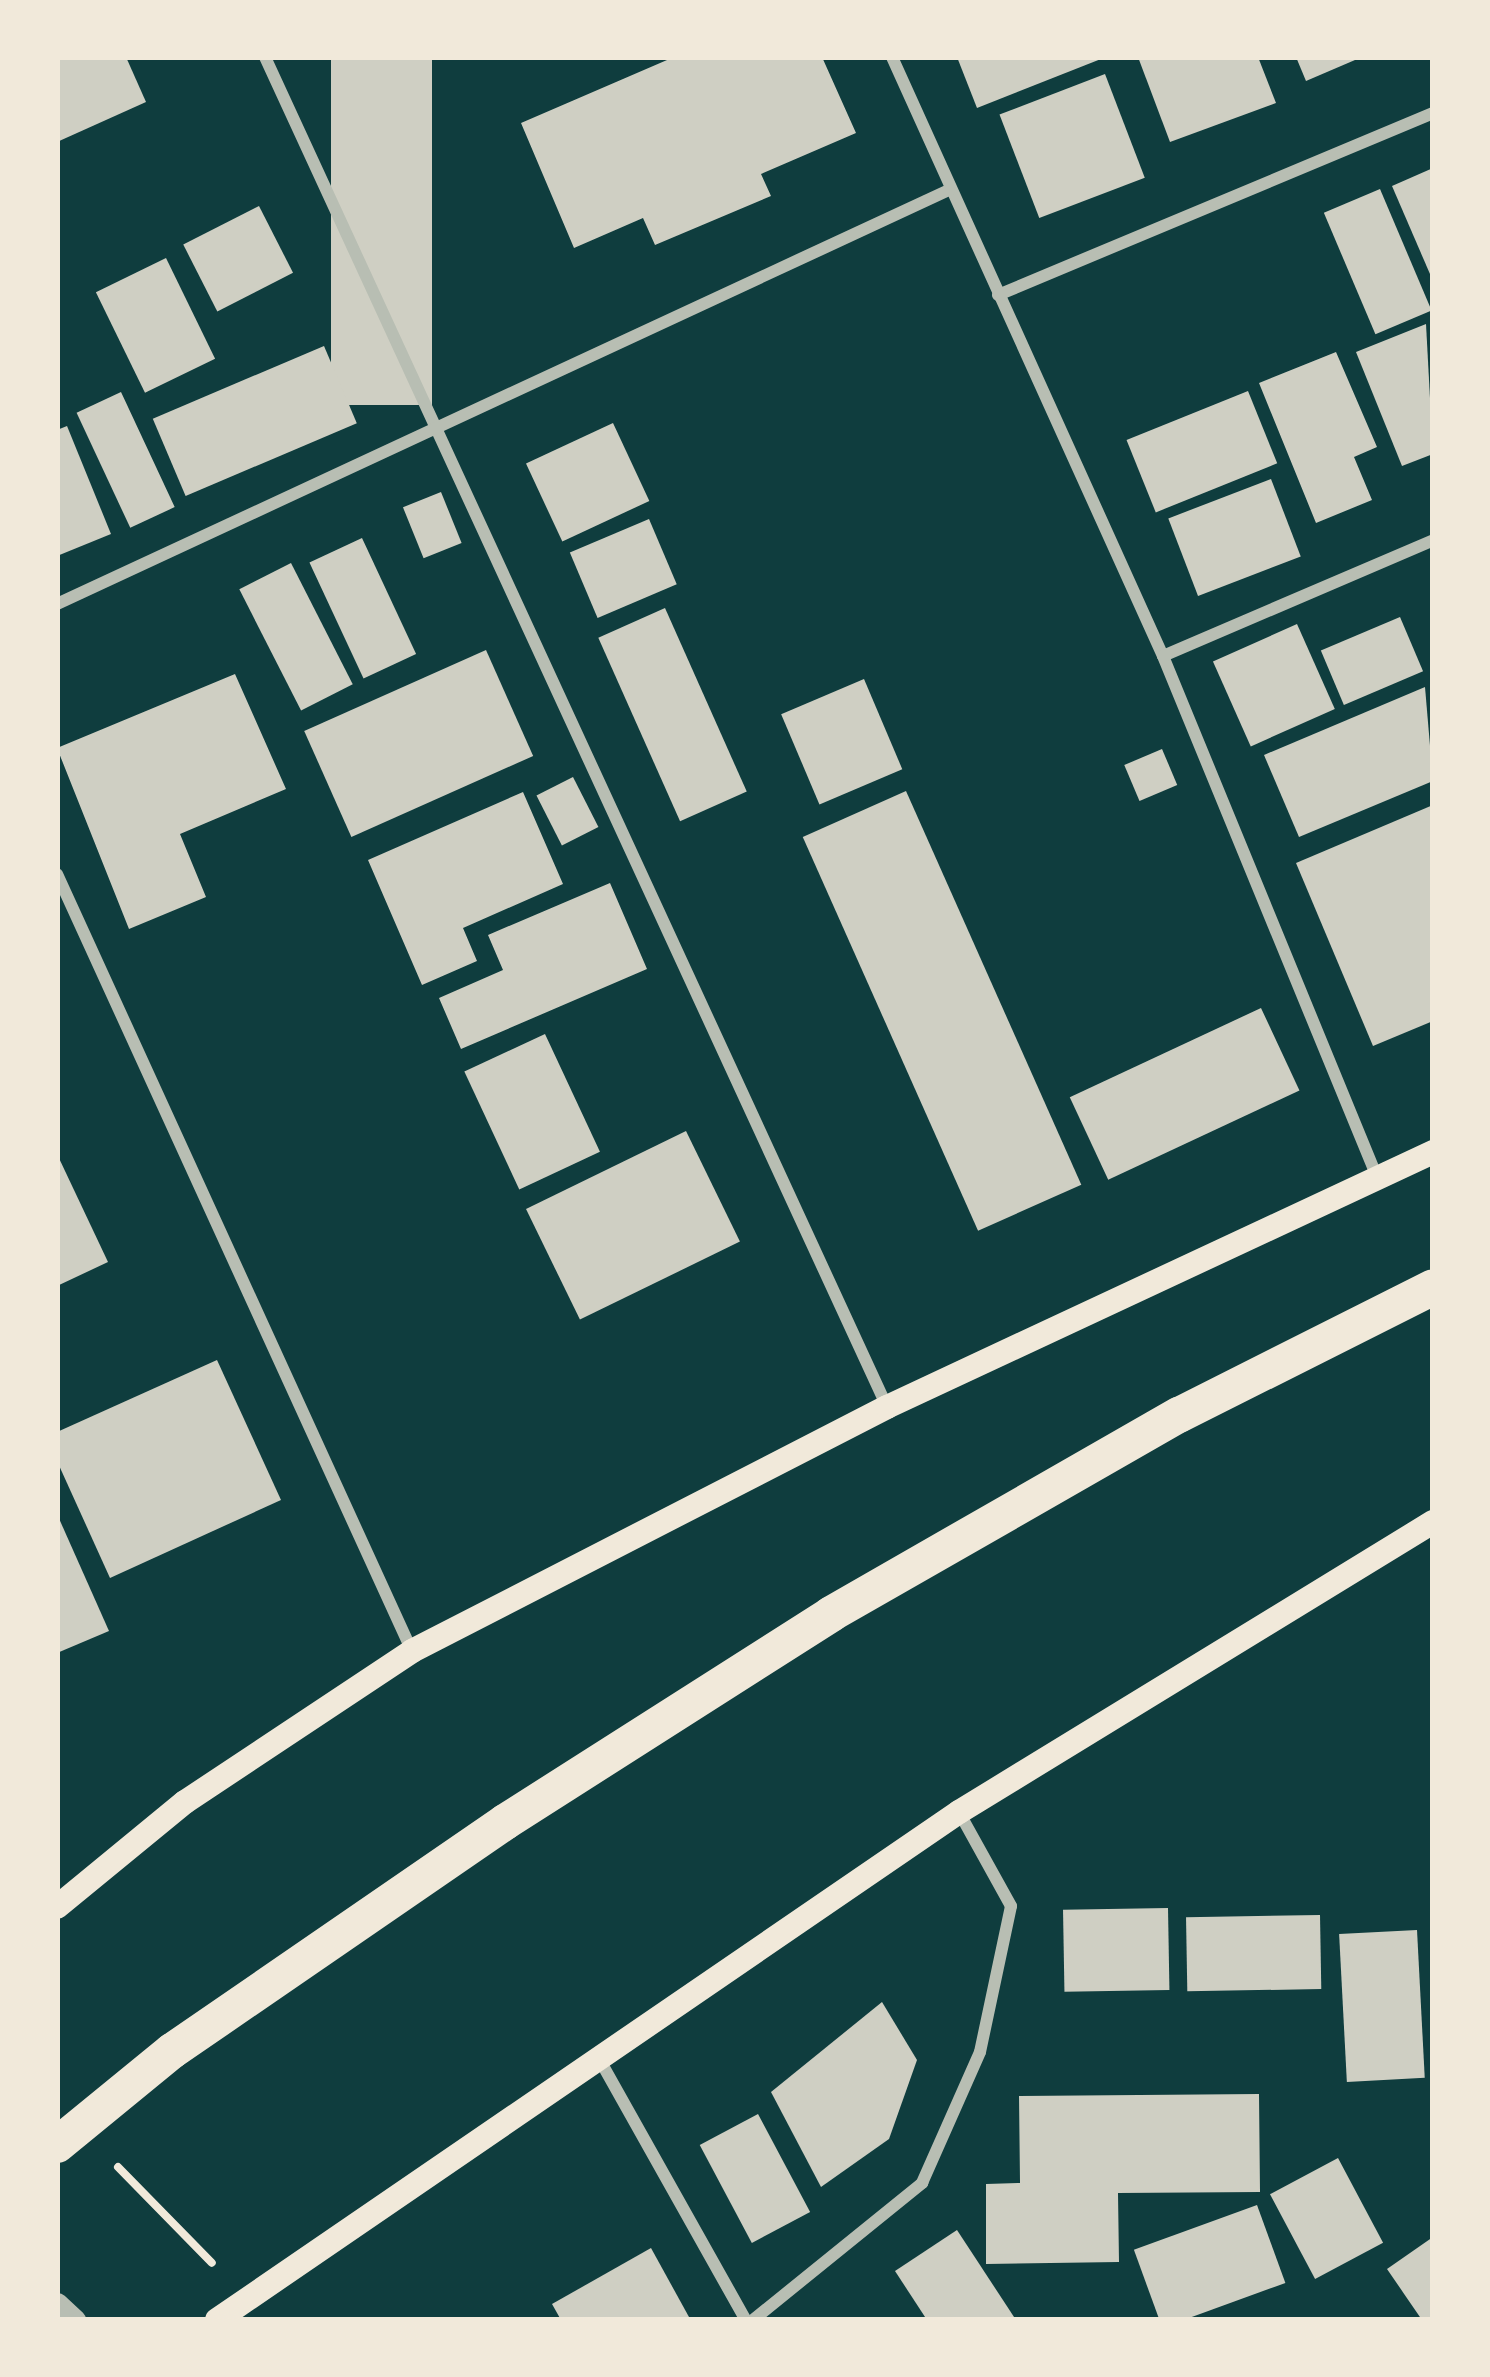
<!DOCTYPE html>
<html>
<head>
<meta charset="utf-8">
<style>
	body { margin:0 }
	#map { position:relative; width:1490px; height:2377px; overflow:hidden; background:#0f3d3e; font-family:"Alegreya Sans",sans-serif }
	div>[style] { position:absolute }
	.building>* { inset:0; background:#cfcfc3; transform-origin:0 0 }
	.path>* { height:8px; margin:-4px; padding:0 4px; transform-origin:4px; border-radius:4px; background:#f1e9da }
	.minor>* { height:12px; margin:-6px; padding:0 6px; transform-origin:6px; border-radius:6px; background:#b8beb3 }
	.tertiary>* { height:21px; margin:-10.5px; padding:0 10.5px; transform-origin:10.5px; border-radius:10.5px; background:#b8beb3 }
	.secondary>* { height:24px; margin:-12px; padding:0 12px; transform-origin:12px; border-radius:12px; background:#f1e9da }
	.motorway>* { height:36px; margin:-18px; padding:0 18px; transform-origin:18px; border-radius:18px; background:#f1e9da }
	span { translate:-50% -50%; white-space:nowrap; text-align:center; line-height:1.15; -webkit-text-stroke:12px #f1e9da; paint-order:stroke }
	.frame { position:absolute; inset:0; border:60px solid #f1e9da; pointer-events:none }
</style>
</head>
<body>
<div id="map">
	<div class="building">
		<i style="clip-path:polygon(126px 57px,146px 102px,57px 142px,57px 58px)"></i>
		<i style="left:331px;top:57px;width:101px;height:348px"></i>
		<i style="clip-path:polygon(674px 57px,822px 57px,856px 133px,761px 174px,771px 196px,655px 245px,643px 218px,574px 248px,521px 123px)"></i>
		<i style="clip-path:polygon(957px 57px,1106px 57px,977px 108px)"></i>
		<i style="clip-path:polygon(1138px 57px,1258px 57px,1276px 103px,1170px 142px)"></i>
		<i style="clip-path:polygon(1296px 57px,1362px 57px,1306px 81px)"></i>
		<i style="left:1105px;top:74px;width:111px;height:113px;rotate:69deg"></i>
		<i style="clip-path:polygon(1433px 168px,1433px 281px,1392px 186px)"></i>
		<i style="left:1380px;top:189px;width:132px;height:61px;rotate:67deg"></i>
		<i style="left:259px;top:206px;width:75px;height:85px;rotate:63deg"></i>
		<i style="left:166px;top:258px;width:112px;height:78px;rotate:64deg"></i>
		<i style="clip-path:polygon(1426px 324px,1433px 454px,1402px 466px,1356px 352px)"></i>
		<i style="left:324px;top:346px;width:84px;height:186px;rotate:67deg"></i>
		<i style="clip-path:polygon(1336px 352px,1377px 447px,1354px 457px,1372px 500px,1316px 523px,1259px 383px)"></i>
		<i style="left:1248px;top:391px;width:78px;height:131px;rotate:68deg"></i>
		<i style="left:121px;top:392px;width:127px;height:49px;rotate:65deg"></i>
		<i style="left:613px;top:423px;width:86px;height:96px;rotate:65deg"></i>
		<i style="clip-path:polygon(67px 426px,111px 534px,57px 556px,57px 430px)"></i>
		<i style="left:1271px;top:479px;width:83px;height:110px;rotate:69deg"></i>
		<i style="left:441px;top:492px;width:55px;height:41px;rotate:68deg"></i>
		<i style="left:649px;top:519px;width:71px;height:86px;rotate:67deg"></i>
		<i style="left:362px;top:538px;width:128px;height:58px;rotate:65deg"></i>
		<i style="left:291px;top:563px;width:136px;height:58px;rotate:63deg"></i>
		<i style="left:665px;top:608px;width:201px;height:73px;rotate:66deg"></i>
		<i style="left:1400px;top:617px;width:59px;height:86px;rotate:67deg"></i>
		<i style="left:1297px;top:624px;width:93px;height:92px;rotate:66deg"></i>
		<i style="left:486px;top:650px;width:116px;height:199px;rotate:66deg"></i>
		<i style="clip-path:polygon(235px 674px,286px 789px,180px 834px,206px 897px,129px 929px,57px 748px)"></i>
		<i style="left:864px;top:679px;width:98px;height:90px;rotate:67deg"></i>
		<i style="clip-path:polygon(1425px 687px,1433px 781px,1299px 837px,1264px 755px)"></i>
		<i style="left:1162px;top:749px;width:39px;height:41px;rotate:67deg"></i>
		<i style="left:573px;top:777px;width:56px;height:41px;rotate:63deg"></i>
		<i style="left:906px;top:791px;width:431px;height:113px;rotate:66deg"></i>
		<i style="clip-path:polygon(523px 792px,563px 884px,463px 928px,477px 961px,422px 985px,368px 860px)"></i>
		<i style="clip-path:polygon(1433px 805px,1433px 1021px,1373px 1046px,1296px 863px)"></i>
		<i style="clip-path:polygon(610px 883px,647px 969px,461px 1049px,439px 998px,503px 970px,488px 935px)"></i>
		<i style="left:1261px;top:1008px;width:91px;height:211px;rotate:65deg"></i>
		<i style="left:545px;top:1034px;width:130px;height:89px;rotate:65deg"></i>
		<i style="left:686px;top:1131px;width:123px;height:178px;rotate:64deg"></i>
		<i style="clip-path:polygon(57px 1154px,108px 1262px,57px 1286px)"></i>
		<i style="clip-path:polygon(217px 1360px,281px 1500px,110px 1578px,57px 1461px,57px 1432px)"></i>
		<i style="clip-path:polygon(57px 1514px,109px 1631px,57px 1653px)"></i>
		<i style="left:1168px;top:1908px;width:82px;height:105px;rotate:89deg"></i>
		<i style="left:1320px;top:1915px;width:74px;height:134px;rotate:89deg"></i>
		<i style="left:1417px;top:1930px;width:148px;height:78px;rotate:87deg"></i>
		<i style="clip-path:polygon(882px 2002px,917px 2060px,889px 2139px,821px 2187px,771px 2092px)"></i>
		<i style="clip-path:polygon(1259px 2094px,1260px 2192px,1118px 2193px,1119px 2262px,986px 2264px,986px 2184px,1020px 2183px,1019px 2096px)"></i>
		<i style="left:758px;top:2114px;width:111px;height:66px;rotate:62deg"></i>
		<i style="left:1338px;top:2158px;width:96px;height:77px;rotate:62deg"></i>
		<i style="left:1257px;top:2205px;width:83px;height:131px;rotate:70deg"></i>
		<i style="clip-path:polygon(957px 2230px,1016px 2320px,927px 2320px,895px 2271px)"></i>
		<i style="clip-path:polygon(1433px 2237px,1433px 2320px,1422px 2320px,1387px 2269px)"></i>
		<i style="clip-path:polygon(651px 2248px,689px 2317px,561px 2320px,552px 2304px)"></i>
	</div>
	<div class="path">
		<i style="left:118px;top:2167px;width:134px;rotate:45.6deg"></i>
	</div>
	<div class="minor">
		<i style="left:265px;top:57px;width:1486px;rotate:65.26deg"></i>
		<i style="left:892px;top:57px;width:657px;rotate:65.66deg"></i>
		<i style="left:1163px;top:656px;width:563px;rotate:67.67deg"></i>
		<i style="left:998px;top:295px;width:472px;rotate:-22.7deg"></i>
		<i style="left:57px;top:604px;width:983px;rotate:-24.9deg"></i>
		<i style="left:1163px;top:656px;width:294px;rotate:-23.2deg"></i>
		<i style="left:57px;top:874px;width:854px;rotate:65.45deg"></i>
		<i style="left:597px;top:2055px;width:304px;rotate:60.7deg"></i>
		<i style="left:753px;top:2320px;width:218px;rotate:-39deg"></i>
		<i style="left:922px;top:2183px;width:143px;rotate:-66.1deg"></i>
		<i style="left:980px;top:2052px;width:149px;rotate:-78deg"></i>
		<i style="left:1011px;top:1906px;width:107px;rotate:-119deg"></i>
	</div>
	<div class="tertiary">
		<i style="left:57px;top:2303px;width:25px;rotate:43deg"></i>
	</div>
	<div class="secondary">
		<i style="left:57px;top:1907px;width:166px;rotate:-39.4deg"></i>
		<i style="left:185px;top:1802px;width:273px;rotate:-33.6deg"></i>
		<i style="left:412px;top:1651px;width:534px;rotate:-27.19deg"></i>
		<i style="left:887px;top:1407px;width:603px;rotate:-25.03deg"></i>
		<i style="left:217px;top:2320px;width:899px;rotate:-34.4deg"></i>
		<i style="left:959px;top:1812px;width:556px;rotate:-31.46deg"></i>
	</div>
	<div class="motorway">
		<i style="left:57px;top:2145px;width:149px;rotate:-39.3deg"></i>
		<i style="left:172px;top:2051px;width:404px;rotate:-34.5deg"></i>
		<i style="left:505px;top:1822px;width:387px;rotate:-32.5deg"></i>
		<i style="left:831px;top:1614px;width:401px;rotate:-29.8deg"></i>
		<i style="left:1179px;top:1415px;width:284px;rotate:-26.7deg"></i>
	</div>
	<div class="frame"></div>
</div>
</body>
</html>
